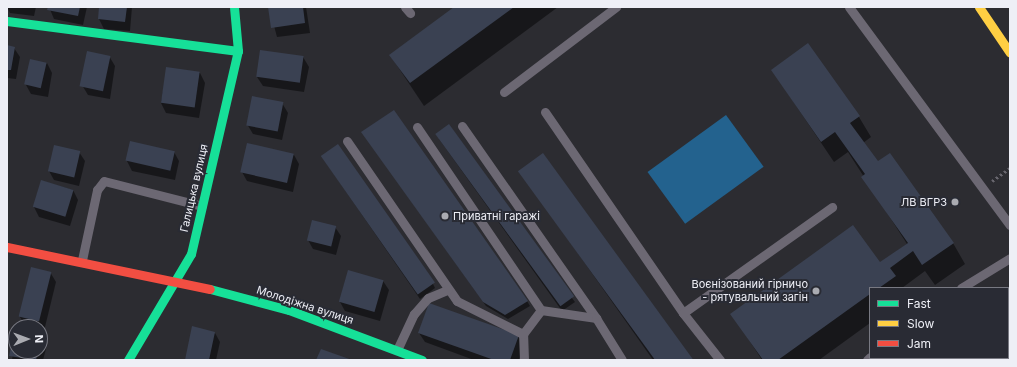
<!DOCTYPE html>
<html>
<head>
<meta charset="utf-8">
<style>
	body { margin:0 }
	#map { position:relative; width:1017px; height:367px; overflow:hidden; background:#2c2c31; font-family:Inter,sans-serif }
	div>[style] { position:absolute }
	.water>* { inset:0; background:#23628e; transform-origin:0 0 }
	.shadow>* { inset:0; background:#0007 }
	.building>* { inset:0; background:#3a4152; transform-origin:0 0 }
	.path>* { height:2.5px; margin-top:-1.25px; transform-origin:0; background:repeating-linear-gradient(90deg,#68666e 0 2px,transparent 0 5px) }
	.lane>* { height:9px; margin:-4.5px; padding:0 4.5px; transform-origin:4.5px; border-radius:4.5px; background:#6c6873 }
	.fast>* { height:9px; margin:-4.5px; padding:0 4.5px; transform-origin:4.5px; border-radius:4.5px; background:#16e098 }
	.slow>* { height:9px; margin:-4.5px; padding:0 4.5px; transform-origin:4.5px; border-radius:4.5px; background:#ffcf43 }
	.jam>* { height:9px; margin:-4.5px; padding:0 4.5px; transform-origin:4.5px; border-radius:4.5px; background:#f24e42 }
	.dots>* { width:11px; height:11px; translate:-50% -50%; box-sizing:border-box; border:2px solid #292b34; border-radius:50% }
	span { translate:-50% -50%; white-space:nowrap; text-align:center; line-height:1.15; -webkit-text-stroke:4px #292b34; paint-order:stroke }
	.street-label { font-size:11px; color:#eeeff6 }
	.poi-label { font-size:11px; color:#eeeff6 }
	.right { translate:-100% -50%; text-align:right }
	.left { translate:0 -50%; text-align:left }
	.frame { position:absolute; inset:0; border:8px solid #eeeff6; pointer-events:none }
	.legend { position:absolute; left:869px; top:287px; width:140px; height:72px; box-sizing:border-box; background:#292b34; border:1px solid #787982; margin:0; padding:5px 7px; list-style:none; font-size:12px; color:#eeeff6 }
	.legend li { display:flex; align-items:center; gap:8px; height:20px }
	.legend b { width:20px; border:1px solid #787982 }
	.north { position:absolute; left:8px; top:319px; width:40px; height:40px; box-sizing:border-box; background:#292b34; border:1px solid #787982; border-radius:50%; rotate:89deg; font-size:11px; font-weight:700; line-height:16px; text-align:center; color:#eeeff6 }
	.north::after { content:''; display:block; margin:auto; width:14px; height:18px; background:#aaabb1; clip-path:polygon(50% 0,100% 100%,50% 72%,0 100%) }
</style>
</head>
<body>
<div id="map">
	<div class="water">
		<i style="left:726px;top:115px;width:64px;height:97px;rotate:54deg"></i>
	</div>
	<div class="shadow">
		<i style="clip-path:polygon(7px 7px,36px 7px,34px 16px,10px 13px)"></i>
		<i style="clip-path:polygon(49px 7px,87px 7px,83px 25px,54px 19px)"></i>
		<i style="clip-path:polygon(100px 7px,132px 7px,130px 31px,104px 29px,99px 19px)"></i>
		<i style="clip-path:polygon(269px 7px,306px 7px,310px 33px,277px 37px)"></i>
		<i style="clip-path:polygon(456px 7px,558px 7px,424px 106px,390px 55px)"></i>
		<i style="clip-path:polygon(808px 45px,859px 117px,871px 137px,863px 143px,877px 163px,953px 243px,965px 264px,935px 285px,925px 271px,902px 288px,870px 288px,870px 323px,819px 360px,762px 360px,732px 314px,879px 264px,907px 244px,848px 152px,834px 162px,772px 70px)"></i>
		<i style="clip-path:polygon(7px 46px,14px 48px,20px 57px,16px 79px,7px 78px)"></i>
		<i style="clip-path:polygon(109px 56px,115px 66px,110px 99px,88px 95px,82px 85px)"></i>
		<i style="clip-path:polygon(303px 57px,309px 67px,304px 92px,263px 86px,257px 77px)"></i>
		<i style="clip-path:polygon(47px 63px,52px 73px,48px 97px,31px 94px,26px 85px)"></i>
		<i style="clip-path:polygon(167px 68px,200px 73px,205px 83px,199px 118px,166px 113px,161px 103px)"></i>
		<i style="clip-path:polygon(282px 103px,288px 113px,282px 140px,253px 134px,247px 124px)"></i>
		<i style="clip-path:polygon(449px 125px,572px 298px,575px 302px,562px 311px,439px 139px)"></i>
		<i style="clip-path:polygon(365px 136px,527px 301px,530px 306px,508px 319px,486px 306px)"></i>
		<i style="clip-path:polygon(79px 152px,85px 161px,79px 186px,54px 180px,49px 171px)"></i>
		<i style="clip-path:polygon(174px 152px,179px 161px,175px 180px,132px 171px,127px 161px)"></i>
		<i style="clip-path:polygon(294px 155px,299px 164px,293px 192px,247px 181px,242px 172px)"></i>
		<i style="clip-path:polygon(325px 161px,433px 284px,435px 288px,420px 299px)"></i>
		<i style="clip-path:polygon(520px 171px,690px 360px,653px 360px)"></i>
		<i style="clip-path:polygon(42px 181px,73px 190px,78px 200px,70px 226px,39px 217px,34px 207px)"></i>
		<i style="clip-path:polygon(335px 227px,341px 236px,336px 255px,313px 249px,308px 240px)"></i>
		<i style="clip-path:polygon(50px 272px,56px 282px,44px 331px,26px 326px,20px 317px)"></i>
		<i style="clip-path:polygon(383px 281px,389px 290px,380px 321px,345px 311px,340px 302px)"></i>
		<i style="clip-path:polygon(16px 333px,16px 351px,40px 351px,41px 339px,46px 349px,43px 360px,12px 360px)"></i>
		<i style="clip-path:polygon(215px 333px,220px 342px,216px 360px,186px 360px)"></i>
		<i style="clip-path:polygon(419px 333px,518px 336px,524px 345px,519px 360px,474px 360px,425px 342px)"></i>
	</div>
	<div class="building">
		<i style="clip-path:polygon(48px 7px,80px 7px,78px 16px,47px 10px)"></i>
		<i style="clip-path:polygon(99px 7px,127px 7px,125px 22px,98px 19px)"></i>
		<i style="clip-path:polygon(268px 7px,303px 7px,305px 23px,271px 28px)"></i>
		<i style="clip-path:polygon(454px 7px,514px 7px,410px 83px,389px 55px)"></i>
		<i style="clip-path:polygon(808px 43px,860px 116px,850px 123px,878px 161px,890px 153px,954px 243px,922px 265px,913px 251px,890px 268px,896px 276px,879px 288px,870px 288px,870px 294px,778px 360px,763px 360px,730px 314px,853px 225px,880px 262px,908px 243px,861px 177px,865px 174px,835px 132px,821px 142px,771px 70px)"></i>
		<i style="clip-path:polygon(7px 45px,15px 47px,11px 70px,7px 70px)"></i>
		<i style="left:260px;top:50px;width:44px;height:27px;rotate:8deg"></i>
		<i style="left:87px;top:51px;width:24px;height:36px;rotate:12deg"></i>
		<i style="left:30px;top:59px;width:17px;height:26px;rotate:13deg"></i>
		<i style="left:166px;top:67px;width:34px;height:36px;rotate:8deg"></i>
		<i style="left:252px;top:96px;width:32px;height:30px;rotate:11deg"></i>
		<i style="clip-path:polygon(394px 110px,528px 301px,505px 315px,483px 302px,361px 132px)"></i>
		<i style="left:449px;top:124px;width:213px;height:17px;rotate:54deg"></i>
		<i style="left:130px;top:141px;width:46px;height:20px;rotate:13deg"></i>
		<i style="left:247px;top:143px;width:48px;height:30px;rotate:13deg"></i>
		<i style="left:338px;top:144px;width:169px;height:21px;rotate:55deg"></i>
		<i style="left:54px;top:145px;width:27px;height:27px;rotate:13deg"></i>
		<i style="left:543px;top:153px;width:255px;height:31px;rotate:54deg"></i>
		<i style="left:41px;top:180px;width:34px;height:28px;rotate:17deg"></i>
		<i style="left:312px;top:220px;width:25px;height:21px;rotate:14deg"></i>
		<i style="left:31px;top:267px;width:21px;height:51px;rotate:14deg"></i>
		<i style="left:348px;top:270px;width:37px;height:33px;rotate:16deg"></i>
		<i style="clip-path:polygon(429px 303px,519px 335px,510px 360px,494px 360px,418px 333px)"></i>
		<i style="clip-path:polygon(192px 326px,215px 332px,209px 360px,185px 360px)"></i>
		<i style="clip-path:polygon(15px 330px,16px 351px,38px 351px,36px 360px,9px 356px)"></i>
		<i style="clip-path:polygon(321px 349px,352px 360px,316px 360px)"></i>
		<i style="clip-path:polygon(986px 358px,998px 358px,999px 360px,983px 360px)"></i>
	</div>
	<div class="path">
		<i style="left:992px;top:181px;width:22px;rotate:-36deg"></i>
		<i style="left:944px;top:360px;width:4px;rotate:-34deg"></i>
	</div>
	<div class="lane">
		<i style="left:405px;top:7px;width:8px;rotate:50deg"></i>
		<i style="left:849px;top:7px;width:271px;rotate:53.6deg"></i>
		<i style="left:504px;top:92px;width:141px;rotate:-37.2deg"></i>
		<i style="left:545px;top:112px;width:244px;rotate:55.5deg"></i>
		<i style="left:683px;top:313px;width:60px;rotate:51.8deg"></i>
		<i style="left:462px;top:126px;width:234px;rotate:55.1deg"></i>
		<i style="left:417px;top:127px;width:221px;rotate:55.9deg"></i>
		<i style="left:541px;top:310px;width:56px;rotate:8.3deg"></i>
		<i style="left:596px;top:318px;width:49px;rotate:58.2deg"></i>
		<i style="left:347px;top:141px;width:194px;rotate:55.5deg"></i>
		<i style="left:457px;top:301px;width:74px;rotate:26.6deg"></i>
		<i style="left:82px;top:260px;width:72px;rotate:-77.9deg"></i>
		<i style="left:97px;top:190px;width:11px;rotate:-52deg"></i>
		<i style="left:104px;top:181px;width:101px;rotate:14.3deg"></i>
		<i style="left:961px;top:288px;width:57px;rotate:-31.5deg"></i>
		<i style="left:683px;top:313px;width:183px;rotate:-35.4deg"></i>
		<i style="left:397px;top:350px;width:40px;rotate:-65deg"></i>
		<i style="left:414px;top:314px;width:21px;rotate:-49deg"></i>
		<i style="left:428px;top:298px;width:21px;rotate:-23deg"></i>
		<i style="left:524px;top:360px;width:26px;rotate:-92deg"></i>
		<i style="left:523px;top:334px;width:30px;rotate:-53deg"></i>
		<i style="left:867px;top:360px;width:4px;rotate:-45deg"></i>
	</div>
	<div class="fast">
		<i style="left:7px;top:21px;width:233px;rotate:7.4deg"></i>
		<i style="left:210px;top:289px;width:82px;rotate:14.9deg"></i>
		<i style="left:289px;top:310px;width:142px;rotate:20.6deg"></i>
		<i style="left:128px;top:360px;width:123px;rotate:-59.3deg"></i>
		<i style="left:191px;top:254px;width:208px;rotate:-77deg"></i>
		<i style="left:238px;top:51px;width:44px;rotate:-95.2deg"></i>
	</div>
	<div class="slow">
		<i style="left:979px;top:7px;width:55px;rotate:56deg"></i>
	</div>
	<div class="jam">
		<i style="left:7px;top:247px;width:207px;rotate:11.7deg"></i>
	</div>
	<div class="dots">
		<i style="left:955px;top:202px;background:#aaabb1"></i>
		<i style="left:445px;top:216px;background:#aaabb1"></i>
		<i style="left:816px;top:291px;background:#aaabb1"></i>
	</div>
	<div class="street-label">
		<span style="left:194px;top:188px;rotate:-77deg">Галицька вулиця</span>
		<span style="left:305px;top:305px;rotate:18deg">Молодіжна вулиця</span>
	</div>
	<div class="poi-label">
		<span class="right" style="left:947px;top:202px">ЛВ ВГРЗ</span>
		<span class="left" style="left:453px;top:216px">Приватні гаражі</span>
		<span class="right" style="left:808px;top:291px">Воєнізований гірничо<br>- рятувальний загін</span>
	</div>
	<div class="frame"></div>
	<ul class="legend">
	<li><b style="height:5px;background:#16e098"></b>Fast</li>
	<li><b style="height:5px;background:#ffcf43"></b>Slow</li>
	<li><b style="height:5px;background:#f24e42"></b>Jam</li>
	</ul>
	<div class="north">N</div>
</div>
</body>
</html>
